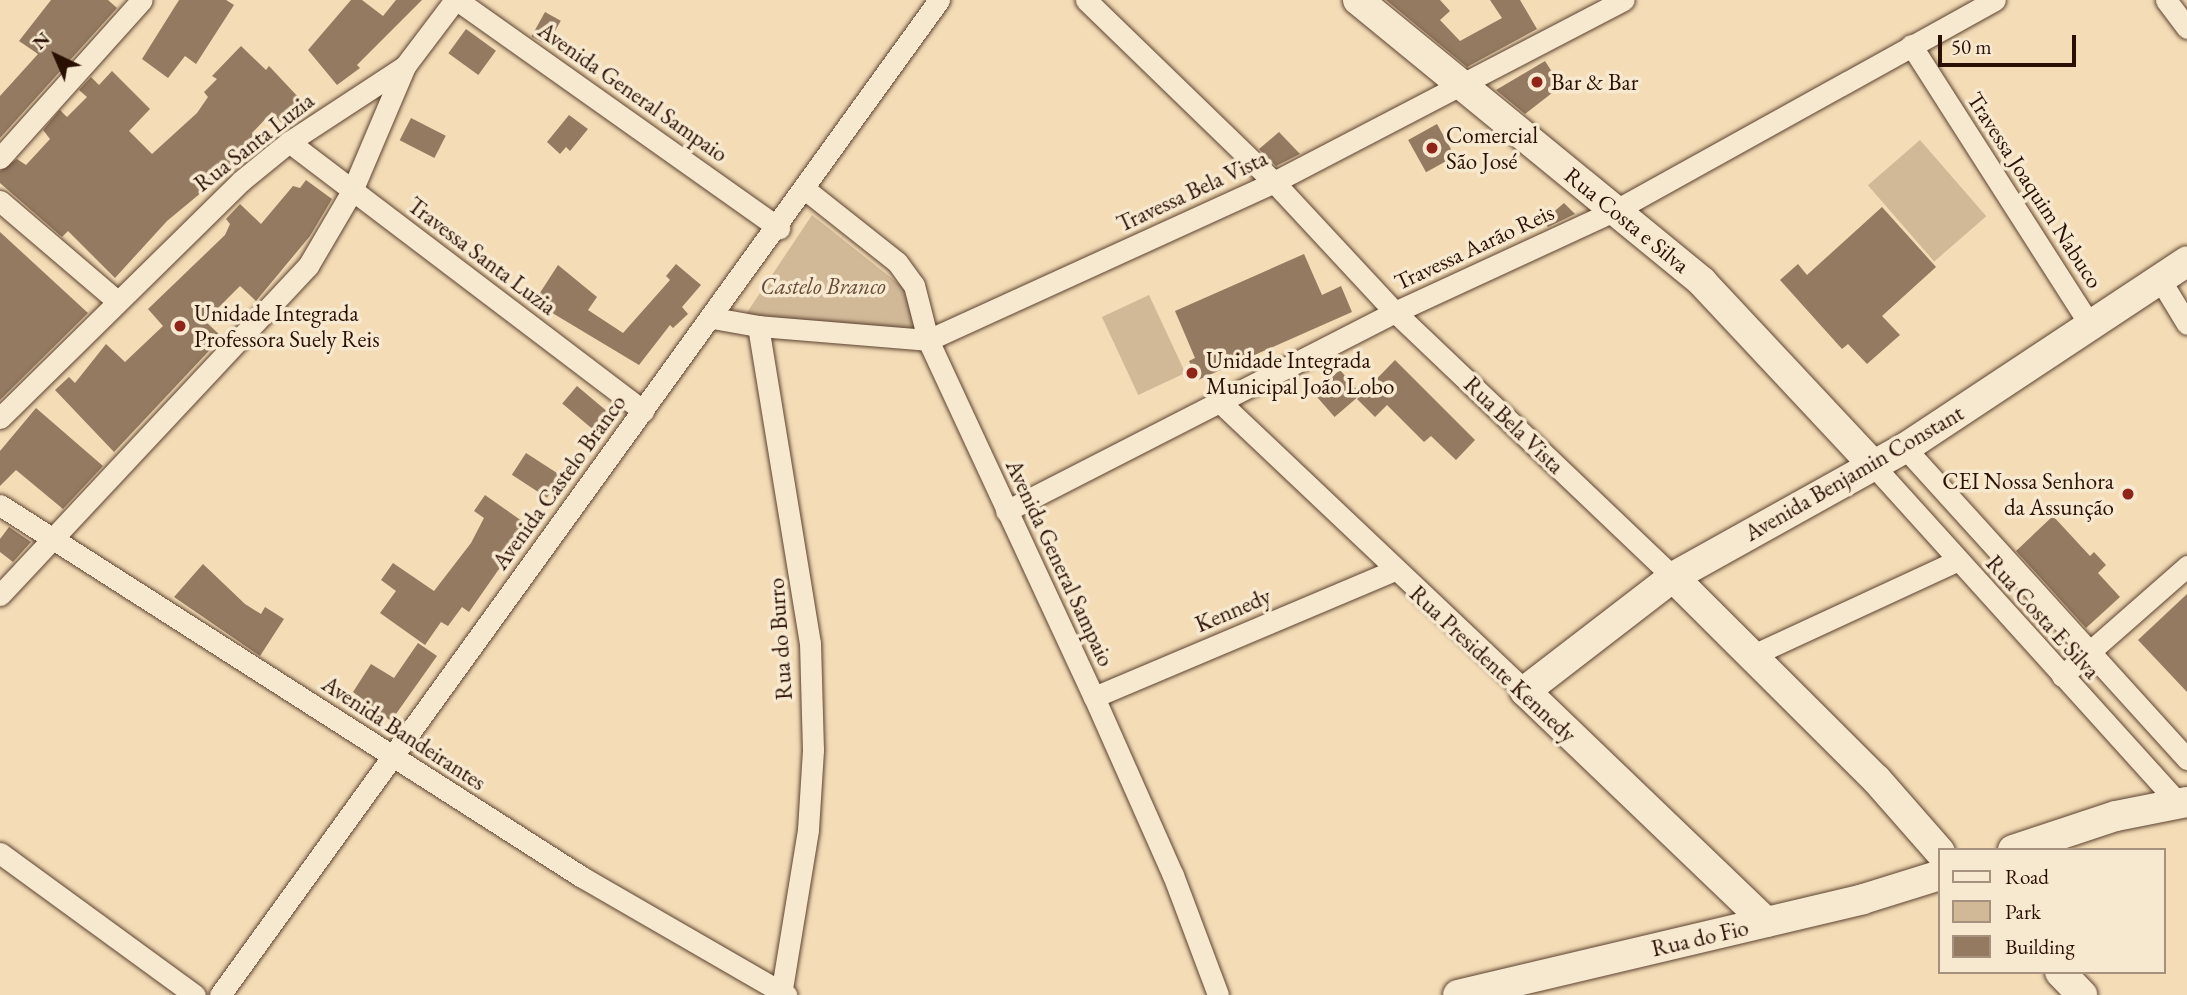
<!DOCTYPE html>
<html>
<head>
<meta charset="utf-8">
<style>
	body { margin:0 }
	#map { position:relative; width:2187px; height:995px; overflow:hidden; background:#f3dcb6; font-family:"EB Garamond",serif }
	div>[style] { position:absolute }
	.green>* { inset:0; background:#d1b998; transform-origin:0 0 }
	.building>* { inset:0; background:#937a60; transform-origin:0 0 }
	.roads { filter:drop-shadow(0 0 2px #5c4230) drop-shadow(0 0 2px #5c4230) }
	.street>* { height:21px; margin:-10.5px; padding:0 10.5px; transform-origin:10.5px; border-radius:10.5px; background:#f7e8d0 }
	.secondary>* { height:30px; margin:-15px; padding:0 15px; transform-origin:15px; border-radius:15px; background:#f7e8d0 }
	.dots>* { width:19px; height:19px; translate:-50% -50%; box-sizing:border-box; border:4px solid #f7e8d0; border-radius:50% }
	span { translate:-50% -50%; white-space:nowrap; text-align:center; line-height:1.15; -webkit-text-stroke:7px #f7e8d0; paint-order:stroke }
	.poi-label { font-size:23px; color:#2a0f03 }
	.left { translate:0 -50%; text-align:left }
	.right { translate:-100% -50%; text-align:right }
	.street-label { font-size:23px; color:#2a0f03 }
	.park-label { font-size:23px; color:#644a37; font-style:italic }
	.legend { position:absolute; left:1938px; top:848px; width:228px; height:126px; box-sizing:border-box; background:#f7e8d0; border:2px solid #a5917e; margin:0; padding:9px 12px; list-style:none; font-size:21px; color:#2a0f03 }
	.legend li { display:flex; align-items:center; gap:14px; height:35px }
	.legend b { width:35px; border:2px solid #a5917e }
	.north { position:absolute; left:21px; top:21px; width:70px; height:70px; -webkit-text-stroke:5px #f7e8d0; paint-order:stroke; rotate:316deg; font-size:19px; font-weight:700; line-height:28px; text-align:center; color:#2a0f03 }
	.north::after { content:''; display:block; margin:auto; width:24px; height:32px; background:#2a0f03; clip-path:polygon(50% 0,100% 100%,50% 72%,0 100%) }
	.scale { position:absolute; left:1938px; top:35px; width:138px; height:32px; box-sizing:border-box; border:4px solid #2a0f03; border-top:0; padding-left:9px; font-size:21px; line-height:24px; white-space:nowrap; color:#2a0f03; -webkit-text-stroke:5px #f7e8d0; paint-order:stroke }
</style>
</head>
<body>
<div id="map">
	<div class="green">
		<i style="left:1920px;top:140px;width:101px;height:69px;rotate:49deg"></i>
		<i style="clip-path:polygon(812px 215px,909px 292px,916px 339px,744px 317px)"></i>
		<i style="left:1149px;top:295px;width:86px;height:52px;rotate:65deg"></i>
	</div>
	<div class="building">
		<i style="clip-path:polygon(51px 0,108px 0,117px 8px,0 138px,0 96px,38px 54px,19px 41px)"></i>
		<i style="clip-path:polygon(179px 0,226px 0,234px 5px,196px 64px,185px 56px,168px 78px,142px 59px)"></i>
		<i style="clip-path:polygon(351px 0,362px 0,383px 16px,396px 0,422px 0,357px 65px,360px 68px,337px 85px,308px 50px)"></i>
		<i style="clip-path:polygon(1386px 0,1440px 0,1450px 11px,1440px 20px,1460px 41px,1502px 18px,1490px 0,1520px 0,1537px 29px,1467px 67px)"></i>
		<i style="left:545px;top:12px;width:18px;height:28px;rotate:29deg"></i>
		<i style="left:466px;top:29px;width:37px;height:30px;rotate:36deg"></i>
		<i style="clip-path:polygon(241px 46px,266px 70px,269px 66px,300px 99px,296px 104px,303px 112px,286px 128px,272px 112px,252px 133px,261px 143px,167px 221px,115px 278px,68px 231px,62px 237px,0 183px,0 171px,17px 159px,26px 165px,50px 139px,43px 130px,60px 110px,67px 117px,87px 97px,79px 90px,91px 77px,99px 85px,112px 71px,150px 109px,129px 131px,152px 154px,197px 113px,208px 97px,204px 92px,217px 79px,212px 76px)"></i>
		<i style="clip-path:polygon(1545px 61px,1561px 86px,1525px 114px,1496px 90px)"></i>
		<i style="clip-path:polygon(569px 115px,588px 129px,570px 151px,566px 147px,560px 154px,547px 142px)"></i>
		<i style="left:411px;top:118px;width:39px;height:25px;rotate:27deg"></i>
		<i style="left:1437px;top:124px;width:37px;height:33px;rotate:61deg"></i>
		<i style="clip-path:polygon(1279px 132px,1300px 154px,1276px 166px,1259px 149px)"></i>
		<i style="clip-path:polygon(306px 180px,332px 199px,310px 236px,256px 301px,240px 286px,205px 321px,222px 337px,114px 452px,55px 390px,69px 377px,75px 383px,106px 344px,125px 362px,163px 326px,148px 309px,225px 235px,230px 224px,226px 219px,240px 204px,261px 224px,293px 186px,300px 188px)"></i>
		<i style="clip-path:polygon(1564px 203px,1575px 214px,1548px 227px,1543px 221px)"></i>
		<i style="clip-path:polygon(1882px 207px,1936px 267px,1882px 316px,1900px 335px,1867px 364px,1848px 344px,1842px 349px,1780px 280px,1798px 264px,1807px 275px)"></i>
		<i style="clip-path:polygon(0 232px,88px 313px,0 400px)"></i>
		<i style="clip-path:polygon(1304px 254px,1322px 295px,1341px 286px,1352px 312px,1198px 380px,1189px 361px,1195px 358px,1175px 311px)"></i>
		<i style="clip-path:polygon(676px 264px,701px 285px,682px 307px,688px 314px,673px 328px,670px 325px,639px 365px,534px 302px,558px 265px,597px 297px,588px 310px,623px 333px,670px 280px,666px 276px)"></i>
		<i style="clip-path:polygon(1395px 360px,1475px 440px,1456px 460px,1431px 436px,1424px 442px,1387px 405px,1375px 417px,1357px 399px)"></i>
		<i style="left:1340px;top:370px;width:32px;height:35px;rotate:49deg"></i>
		<i style="left:577px;top:386px;width:43px;height:23px;rotate:40deg"></i>
		<i style="clip-path:polygon(36px 408px,103px 466px,63px 509px,16px 470px,0 486px,0 451px)"></i>
		<i style="left:526px;top:453px;width:42px;height:26px;rotate:33deg"></i>
		<i style="clip-path:polygon(485px 495px,529px 526px,469px 612px,462px 607px,448px 626px,441px 622px,425px 645px,380px 613px,396px 591px,381px 580px,393px 563px,434px 591px,471px 543px,484px 518px,474px 511px)"></i>
		<i style="clip-path:polygon(2053px 516px,2090px 556px,2094px 552px,2106px 565px,2098px 573px,2120px 597px,2086px 628px,2016px 551px)"></i>
		<i style="clip-path:polygon(9px 527px,31px 542px,13px 562px,0 552px,0 539px)"></i>
		<i style="clip-path:polygon(203px 564px,245px 604px,261px 614px,265px 607px,284px 619px,260px 656px,174px 597px)"></i>
		<i style="clip-path:polygon(2187px 594px,2187px 692px,2138px 640px)"></i>
		<i style="clip-path:polygon(418px 643px,437px 656px,391px 721px,353px 692px,371px 664px,394px 678px)"></i>
	</div>
	<div class="roads">
		<div class="street">
			<i style="left:457px;top:0;width:395px;rotate:35.3deg"></i>
			<i style="left:1086px;top:0;width:262px;rotate:44.1deg"></i>
			<i style="left:1274px;top:182px;width:178px;rotate:47.1deg"></i>
			<i style="left:1395px;top:312px;width:384px;rotate:43.6deg"></i>
			<i style="left:2166px;top:0;width:35px;rotate:53deg"></i>
			<i style="left:1911px;top:45px;width:335px;rotate:57.4deg"></i>
			<i style="left:289px;top:142px;width:445px;rotate:37.2deg"></i>
			<i style="left:0;top:158px;width:212px;rotate:-48.1deg"></i>
			<i style="left:806px;top:190px;width:116px;rotate:38.4deg"></i>
			<i style="left:897px;top:262px;width:29px;rotate:54deg"></i>
			<i style="left:914px;top:285px;width:57px;rotate:75.7deg"></i>
			<i style="left:928px;top:340px;width:394px;rotate:65.1deg"></i>
			<i style="left:1094px;top:697px;width:195px;rotate:66.1deg"></i>
			<i style="left:1173px;top:875px;width:128px;rotate:69.4deg"></i>
			<i style="left:0;top:201px;width:153px;rotate:40.5deg"></i>
			<i style="left:2161px;top:281px;width:50px;rotate:58.8deg"></i>
			<i style="left:713px;top:318px;width:46px;rotate:10.1deg"></i>
			<i style="left:758px;top:326px;width:321px;rotate:80.7deg"></i>
			<i style="left:810px;top:643px;width:107px;rotate:88.4deg"></i>
			<i style="left:813px;top:750px;width:80px;rotate:93.6deg"></i>
			<i style="left:808px;top:830px;width:167px;rotate:99.3deg"></i>
			<i style="left:758px;top:326px;width:171px;rotate:4.7deg"></i>
			<i style="left:928px;top:340px;width:380px;rotate:-24.5deg"></i>
			<i style="left:1274px;top:182px;width:394px;rotate:-27.5deg"></i>
			<i style="left:1222px;top:404px;width:417px;rotate:43.4deg"></i>
			<i style="left:0;top:418px;width:338px;rotate:-44.5deg"></i>
			<i style="left:241px;top:181px;width:62px;rotate:-39.1deg"></i>
			<i style="left:289px;top:142px;width:139px;rotate:-33.2deg"></i>
			<i style="left:405px;top:66px;width:83px;rotate:-52.9deg"></i>
			<i style="left:1905px;top:448px;width:420px;rotate:47.8deg"></i>
			<i style="left:1873px;top:465px;width:454px;rotate:47.9deg"></i>
			<i style="left:0;top:505px;width:691px;rotate:32.59deg"></i>
			<i style="left:582px;top:877px;width:236px;rotate:30deg"></i>
			<i style="left:1006px;top:511px;width:437px;rotate:-27.1deg"></i>
			<i style="left:1395px;top:312px;width:243px;rotate:-24.8deg"></i>
			<i style="left:1616px;top:210px;width:433px;rotate:-29deg"></i>
			<i style="left:0;top:595px;width:451px;rotate:-46.9deg"></i>
			<i style="left:308px;top:266px;width:87px;rotate:-59.6deg"></i>
			<i style="left:352px;top:191px;width:136px;rotate:-67deg"></i>
			<i style="left:1753px;top:655px;width:224px;rotate:-24.8deg"></i>
			<i style="left:2062px;top:676px;width:167px;rotate:-41.3deg"></i>
			<i style="left:1094px;top:697px;width:324px;rotate:-22.9deg"></i>
			<i style="left:0;top:853px;width:241px;rotate:36.1deg"></i>
			<i style="left:220px;top:995px;width:1228px;rotate:-54.15deg"></i>
		</div>
		<div class="secondary">
			<i style="left:1358px;top:0;width:445px;rotate:39.3deg"></i>
			<i style="left:1702px;top:282px;width:250px;rotate:46.9deg"></i>
			<i style="left:1673px;top:577px;width:286px;rotate:44.9deg"></i>
			<i style="left:1876px;top:779px;width:97px;rotate:48.8deg"></i>
			<i style="left:2013px;top:850px;width:108px;rotate:-18.3deg"></i>
			<i style="left:2116px;top:816px;width:72px;rotate:-11.2deg"></i>
			<i style="left:1766px;top:922px;width:334px;rotate:-136.2deg"></i>
			<i style="left:1525px;top:691px;width:187px;rotate:-37.6deg"></i>
			<i style="left:1673px;top:577px;width:265px;rotate:-29.1deg"></i>
			<i style="left:1905px;top:448px;width:338px;rotate:-33.5deg"></i>
			<i style="left:2060px;top:972px;width:32px;rotate:46deg"></i>
			<i style="left:1458px;top:995px;width:416px;rotate:-13.3deg"></i>
			<i style="left:1863px;top:899px;width:81px;rotate:-17.3deg"></i>
		</div>
	</div>
	<div class="dots">
		<i style="left:1537px;top:82px;background:#8f2418"></i>
		<i style="left:1432px;top:148px;background:#8f2418"></i>
		<i style="left:180px;top:326px;background:#8f2418"></i>
		<i style="left:1192px;top:373px;background:#8f2418"></i>
		<i style="left:2128px;top:494px;background:#8f2418"></i>
	</div>
	<div class="poi-label">
		<span class="left" style="left:1551px;top:82px">Bar &amp; Bar</span>
		<span class="left" style="left:1446px;top:148px">Comercial<br>São José</span>
		<span class="left" style="left:194px;top:326px">Unidade Integrada<br>Professora Suely Reis</span>
		<span class="left" style="left:1206px;top:373px">Unidade Integrada<br>Municipal João Lobo</span>
		<span class="right" style="left:2114px;top:494px">CEI Nossa Senhora<br>da Assunção</span>
	</div>
	<div class="street-label">
		<span style="left:633px;top:92px;rotate:35deg">Avenida General Sampaio</span>
		<span style="left:254px;top:142px;rotate:-38deg">Rua Santa Luzia</span>
		<span style="left:2035px;top:190px;rotate:57deg">Travessa Joaquim Nabuco</span>
		<span style="left:1192px;top:191px;rotate:-25deg">Travessa Bela Vista</span>
		<span style="left:1627px;top:220px;rotate:39deg">Rua Costa e Silva</span>
		<span style="left:1474px;top:247px;rotate:-25deg">Travessa Aarão Reis</span>
		<span style="left:482px;top:256px;rotate:37deg">Travessa Santa Luzia</span>
		<span style="left:1514px;top:425px;rotate:44deg">Rua Bela Vista</span>
		<span style="left:1854px;top:473px;rotate:-30deg">Avenida Benjamin Constant</span>
		<span style="left:559px;top:482px;rotate:-54deg">Avenida Castelo Branco</span>
		<span style="left:1060px;top:563px;rotate:65deg">Avenida General Sampaio</span>
		<span style="left:1233px;top:610px;rotate:-23deg">Kennedy</span>
		<span style="left:2043px;top:617px;rotate:48deg">Rua Costa E Silva</span>
		<span style="left:780px;top:639px;rotate:-94deg">Rua do Burro</span>
		<span style="left:1493px;top:664px;rotate:43deg">Rua Presidente Kennedy</span>
		<span style="left:404px;top:733px;rotate:33deg">Avenida Bandeirantes</span>
		<span style="left:1700px;top:938px;rotate:-13deg">Rua do Fio</span>
	</div>
	<div class="park-label">
		<span style="left:823px;top:286px">Castelo Branco</span>
	</div>
	<ul class="legend">
	<li><b style="height:9px;background:#f7e8d0"></b>Road</li>
	<li><b style="height:19px;background:#d1b998"></b>Park</li>
	<li><b style="height:19px;background:#937a60"></b>Building</li>
	</ul>
	<div class="north">N</div>
	<div class="scale">50 m</div>
</div>
</body>
</html>
